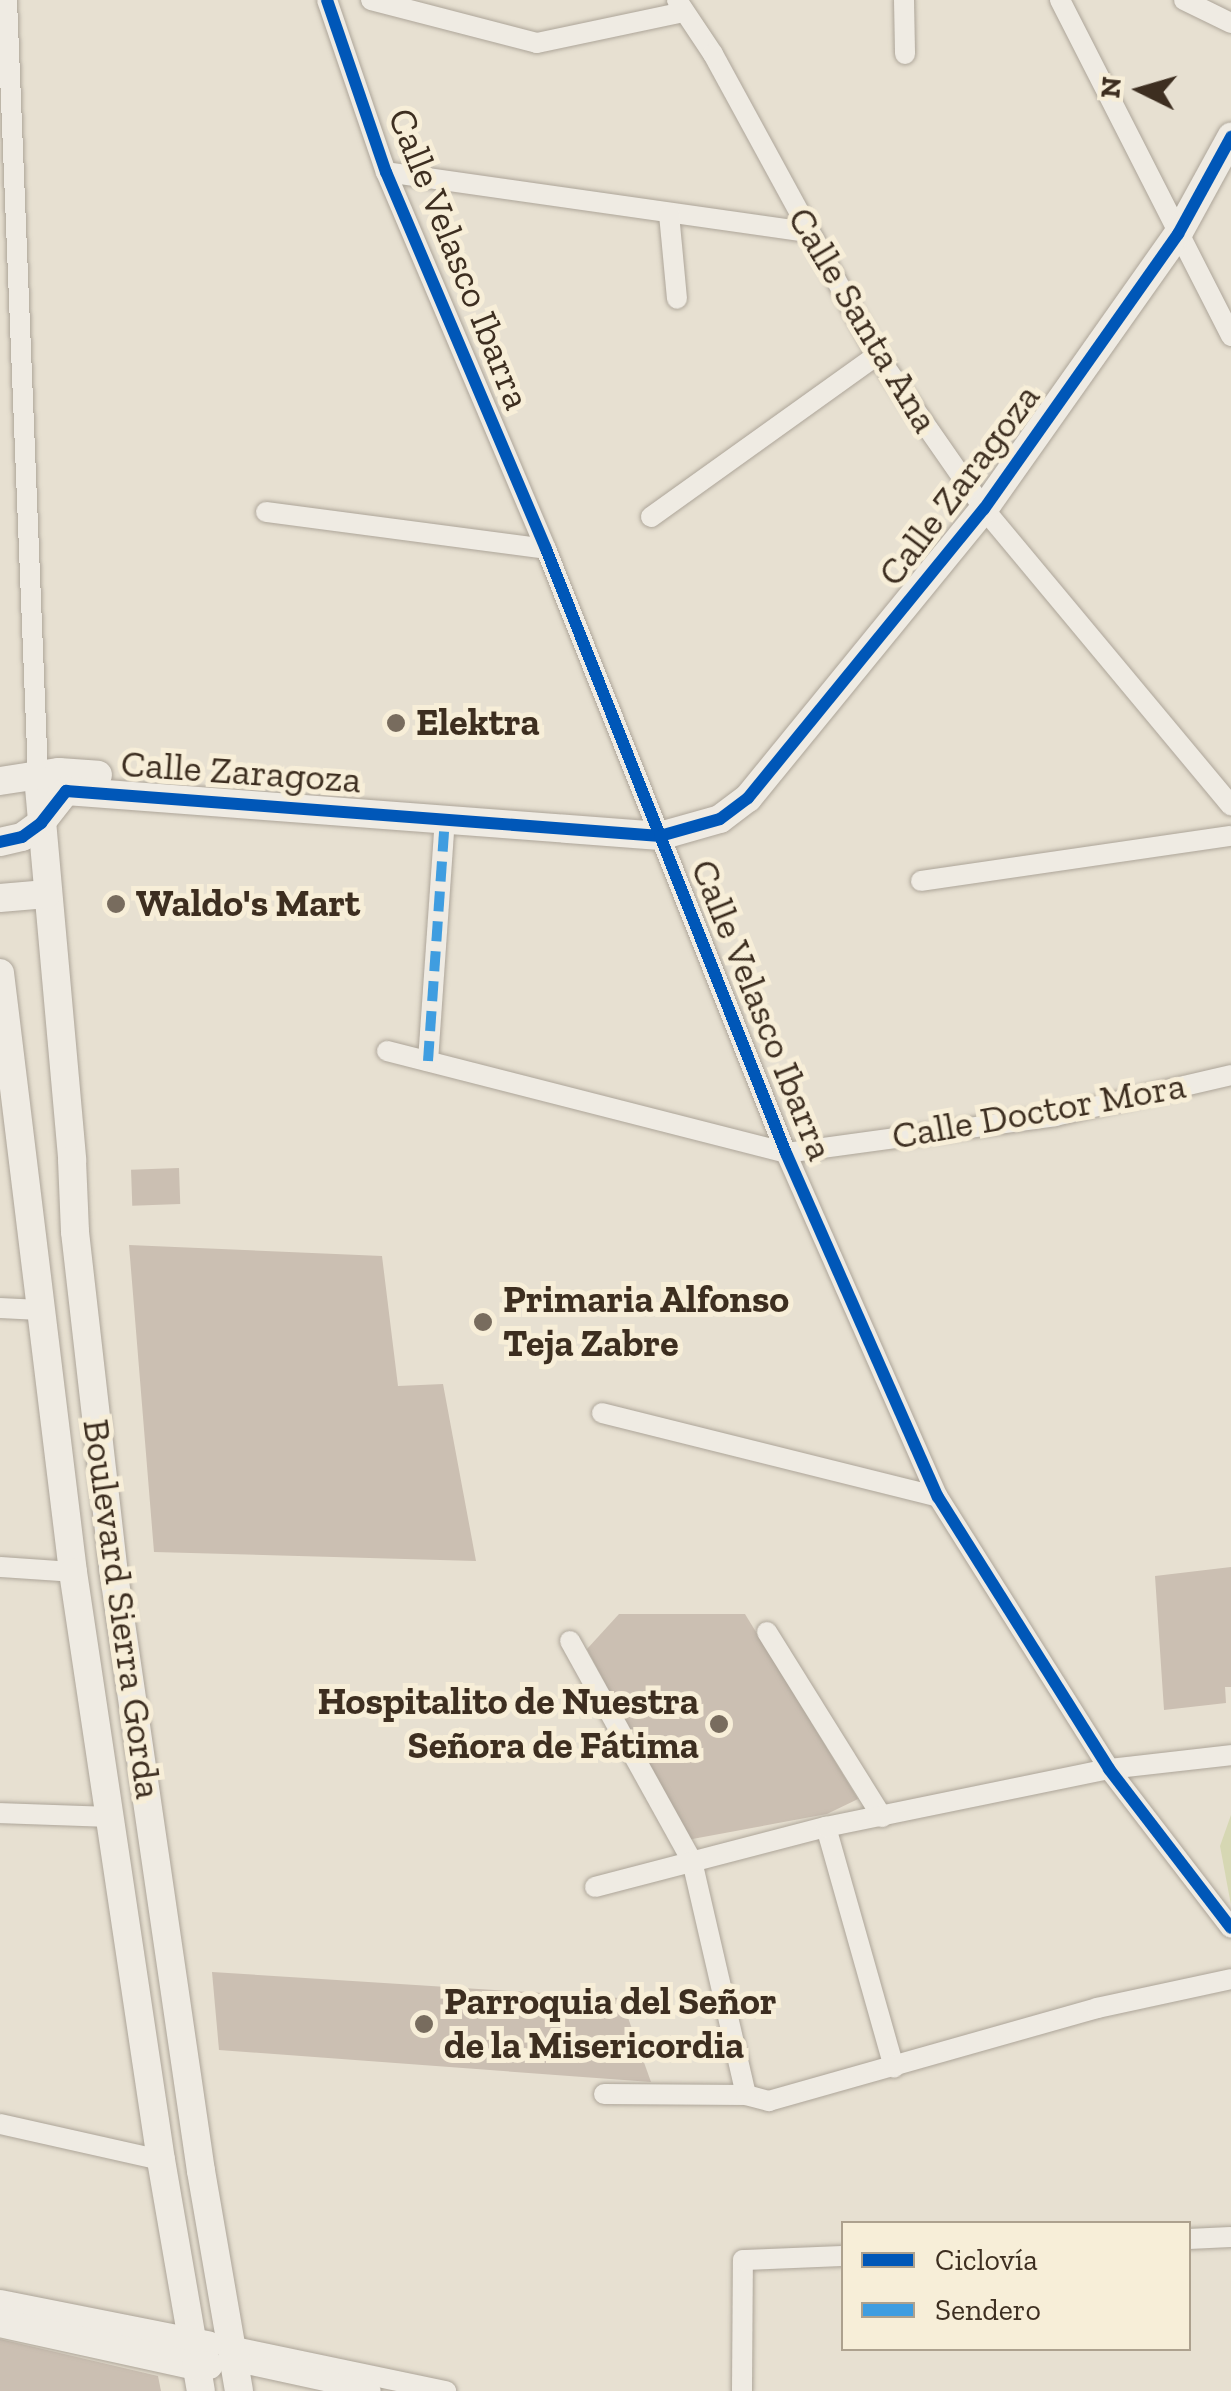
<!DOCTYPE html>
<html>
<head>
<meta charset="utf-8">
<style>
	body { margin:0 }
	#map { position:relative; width:1231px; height:2391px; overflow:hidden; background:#e7e0d1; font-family:"Zilla Slab",serif }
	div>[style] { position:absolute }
	.green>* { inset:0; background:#d6d7b3 }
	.building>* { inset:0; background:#cbbfb2; transform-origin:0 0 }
	.roads { filter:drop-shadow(0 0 2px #ada599) drop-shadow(0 0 2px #ada599) }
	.street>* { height:20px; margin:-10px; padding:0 10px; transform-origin:10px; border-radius:10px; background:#efebe3 }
	.secondary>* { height:28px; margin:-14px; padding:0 14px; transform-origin:14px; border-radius:14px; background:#efebe3 }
	.quiet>* { height:10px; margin-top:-5px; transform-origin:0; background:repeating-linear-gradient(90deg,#3f9de0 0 20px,transparent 0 30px) }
	.cycleway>* { height:12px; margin:-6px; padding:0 6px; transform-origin:6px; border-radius:6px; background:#0057b8 }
	.dots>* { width:28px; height:28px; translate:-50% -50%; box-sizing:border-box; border:5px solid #f7eed8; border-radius:50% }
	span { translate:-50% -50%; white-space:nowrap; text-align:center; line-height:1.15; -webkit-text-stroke:10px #f7eed8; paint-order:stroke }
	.street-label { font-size:38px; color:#3d2e20 }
	.poi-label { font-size:38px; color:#3d2e20; font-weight:700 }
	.left { translate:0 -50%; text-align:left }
	.right { translate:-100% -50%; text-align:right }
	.legend { position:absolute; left:841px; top:2221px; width:350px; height:130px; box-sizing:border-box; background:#f7eed8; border:2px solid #ada18e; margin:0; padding:12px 18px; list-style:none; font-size:30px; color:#3d2e20 }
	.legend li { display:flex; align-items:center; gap:20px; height:50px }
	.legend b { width:50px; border:2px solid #ada18e }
	.north { position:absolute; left:1091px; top:40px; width:100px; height:100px; -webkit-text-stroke:8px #f7eed8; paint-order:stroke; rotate:275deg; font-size:28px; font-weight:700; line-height:40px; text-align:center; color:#3d2e20 }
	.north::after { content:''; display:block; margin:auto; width:35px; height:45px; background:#3d2e20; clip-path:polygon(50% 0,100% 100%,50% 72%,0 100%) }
</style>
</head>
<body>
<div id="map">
	<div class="green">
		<i style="clip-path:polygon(1231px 1815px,1231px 1905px,1220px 1846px)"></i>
	</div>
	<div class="building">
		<i style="left:179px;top:1168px;width:36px;height:48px;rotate:88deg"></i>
		<i style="clip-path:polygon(129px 1245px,382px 1256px,398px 1386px,443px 1384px,476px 1561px,154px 1552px)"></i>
		<i style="clip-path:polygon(1231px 1567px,1231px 1687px,1225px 1687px,1226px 1703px,1164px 1710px,1155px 1576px)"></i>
		<i style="clip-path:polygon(619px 1614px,745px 1614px,858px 1799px,827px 1814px,687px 1840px,587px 1649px)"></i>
		<i style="clip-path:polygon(212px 1972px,621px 1998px,651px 2082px,219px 2050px)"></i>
		<i style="clip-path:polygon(0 2339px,158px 2376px,161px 2391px,0 2391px)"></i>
	</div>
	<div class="roads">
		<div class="street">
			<i style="left:7px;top:0;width:777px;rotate:87.71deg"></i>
			<i style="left:327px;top:0;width:182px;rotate:71.1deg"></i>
			<i style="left:386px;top:172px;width:410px;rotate:67deg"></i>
			<i style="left:546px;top:549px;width:650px;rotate:68.33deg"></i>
			<i style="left:786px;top:1153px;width:376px;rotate:66.2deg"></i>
			<i style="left:938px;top:1497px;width:321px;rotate:57.8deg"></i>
			<i style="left:1109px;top:1769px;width:200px;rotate:52.5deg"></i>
			<i style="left:371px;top:0;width:171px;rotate:14.5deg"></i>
			<i style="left:537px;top:43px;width:150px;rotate:-11.9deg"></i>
			<i style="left:677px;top:0;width:65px;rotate:56.3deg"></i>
			<i style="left:713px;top:54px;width:343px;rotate:61.4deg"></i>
			<i style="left:877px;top:355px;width:188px;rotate:55.2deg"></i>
			<i style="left:984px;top:509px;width:386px;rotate:50.2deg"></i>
			<i style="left:904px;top:0;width:54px;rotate:88.9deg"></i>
			<i style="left:1060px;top:0;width:377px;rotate:63deg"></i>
			<i style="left:1184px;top:0;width:52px;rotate:26.1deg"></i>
			<i style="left:386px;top:172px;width:425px;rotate:8.1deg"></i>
			<i style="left:669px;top:214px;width:85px;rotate:84.6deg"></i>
			<i style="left:266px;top:512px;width:282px;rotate:7.5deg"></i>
			<i style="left:651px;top:517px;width:278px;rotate:-35.6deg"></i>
			<i style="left:921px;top:881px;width:313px;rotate:-8.3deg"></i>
			<i style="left:387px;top:1051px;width:412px;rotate:14.3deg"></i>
			<i style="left:786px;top:1153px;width:272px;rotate:-7.8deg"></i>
			<i style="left:1055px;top:1116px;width:181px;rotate:-13.1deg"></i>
			<i style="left:428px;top:1061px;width:245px;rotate:-86deg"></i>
			<i style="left:0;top:1308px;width:40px;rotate:2.9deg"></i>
			<i style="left:602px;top:1413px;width:346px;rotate:14deg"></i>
			<i style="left:0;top:1567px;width:73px;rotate:3.9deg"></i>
			<i style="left:767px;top:1632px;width:218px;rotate:58.1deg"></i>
			<i style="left:570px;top:1641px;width:252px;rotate:61deg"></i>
			<i style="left:692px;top:1861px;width:240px;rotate:77deg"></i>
			<i style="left:0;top:1813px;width:108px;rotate:2.1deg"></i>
			<i style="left:826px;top:1827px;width:250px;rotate:74.2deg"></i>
			<i style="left:595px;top:1887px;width:239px;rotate:-14.6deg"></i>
			<i style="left:826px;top:1827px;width:289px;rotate:-11.6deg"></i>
			<i style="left:1109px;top:1769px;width:123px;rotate:-6.5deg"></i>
			<i style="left:604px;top:2094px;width:142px;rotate:0.4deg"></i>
			<i style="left:746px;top:2095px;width:24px;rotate:15deg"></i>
			<i style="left:769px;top:2101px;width:341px;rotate:-15.8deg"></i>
			<i style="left:1097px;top:2008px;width:137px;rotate:-12.2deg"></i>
			<i style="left:0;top:2124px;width:165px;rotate:12.6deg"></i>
			<i style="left:1188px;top:2239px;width:43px;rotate:-2.7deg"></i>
			<i style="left:230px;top:2346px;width:221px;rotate:11.8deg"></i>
			<i style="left:233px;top:2361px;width:141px;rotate:12.3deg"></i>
			<i style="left:742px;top:2391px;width:131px;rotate:-89.6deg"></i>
			<i style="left:743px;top:2260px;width:101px;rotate:-2.3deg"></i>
		</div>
		<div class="secondary">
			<i style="left:38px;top:776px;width:386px;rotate:84.9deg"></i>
			<i style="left:72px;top:1160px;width:72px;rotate:87.6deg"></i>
			<i style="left:75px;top:1232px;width:338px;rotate:83.5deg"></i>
			<i style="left:113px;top:1568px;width:609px;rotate:81.7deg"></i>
			<i style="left:201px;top:2171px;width:223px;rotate:80.2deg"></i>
			<i style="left:0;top:781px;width:60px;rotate:-8.7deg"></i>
			<i style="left:59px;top:772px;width:39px;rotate:4deg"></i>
			<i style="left:0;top:842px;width:23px;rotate:-13deg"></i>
			<i style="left:22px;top:837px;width:24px;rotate:-36deg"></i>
			<i style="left:41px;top:823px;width:41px;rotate:-52deg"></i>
			<i style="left:66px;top:791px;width:596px;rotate:4.33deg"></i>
			<i style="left:660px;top:836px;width:62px;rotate:-15.8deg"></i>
			<i style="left:720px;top:819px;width:35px;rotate:-37deg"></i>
			<i style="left:748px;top:798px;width:373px;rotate:-50.8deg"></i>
			<i style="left:984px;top:509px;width:337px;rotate:-54.8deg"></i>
			<i style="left:1178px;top:234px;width:111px;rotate:-61.3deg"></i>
			<i style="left:0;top:898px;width:47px;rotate:-4.9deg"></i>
			<i style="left:0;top:973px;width:603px;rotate:83.05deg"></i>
			<i style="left:73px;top:1572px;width:595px;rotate:81.49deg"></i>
			<i style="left:161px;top:2160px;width:234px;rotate:80.2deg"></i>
			<i style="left:0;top:2304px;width:212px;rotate:11.2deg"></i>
			<i style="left:0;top:2323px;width:201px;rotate:12.4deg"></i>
			<i style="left:196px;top:2366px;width:13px;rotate:-4deg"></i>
		</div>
	</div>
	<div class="quiet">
		<i style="left:428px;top:1061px;width:245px;rotate:-86deg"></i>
	</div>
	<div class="cycleway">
		<i style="left:327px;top:0;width:182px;rotate:71.1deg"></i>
		<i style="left:386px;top:172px;width:410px;rotate:67deg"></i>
		<i style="left:546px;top:549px;width:650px;rotate:68.33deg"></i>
		<i style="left:786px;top:1153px;width:376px;rotate:66.2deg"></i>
		<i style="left:938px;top:1497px;width:321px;rotate:57.8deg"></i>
		<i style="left:1109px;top:1769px;width:200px;rotate:52.5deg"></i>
		<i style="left:0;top:842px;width:23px;rotate:-13deg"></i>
		<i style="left:22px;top:837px;width:24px;rotate:-36deg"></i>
		<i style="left:41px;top:823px;width:41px;rotate:-52deg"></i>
		<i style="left:66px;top:791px;width:596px;rotate:4.33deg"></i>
		<i style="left:660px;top:836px;width:62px;rotate:-15.8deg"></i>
		<i style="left:720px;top:819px;width:35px;rotate:-37deg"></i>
		<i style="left:748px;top:798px;width:373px;rotate:-50.8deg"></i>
		<i style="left:984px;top:509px;width:337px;rotate:-54.8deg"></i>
		<i style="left:1178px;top:234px;width:111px;rotate:-61.3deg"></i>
	</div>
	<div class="dots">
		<i style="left:396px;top:723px;background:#786c5e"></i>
		<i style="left:116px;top:904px;background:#786c5e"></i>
		<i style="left:483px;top:1322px;background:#786c5e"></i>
		<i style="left:719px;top:1724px;background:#786c5e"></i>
		<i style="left:424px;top:2024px;background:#786c5e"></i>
	</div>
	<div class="street-label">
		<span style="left:459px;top:259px;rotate:68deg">Calle Velasco Ibarra</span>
		<span style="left:863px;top:320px;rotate:59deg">Calle Santa Ana</span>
		<span style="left:959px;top:485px;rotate:-53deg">Calle Zaragoza</span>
		<span style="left:241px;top:772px;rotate:4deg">Calle Zaragoza</span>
		<span style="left:762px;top:1010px;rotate:68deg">Calle Velasco Ibarra</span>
		<span style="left:1039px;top:1111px;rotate:-10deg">Calle Doctor Mora</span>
		<span style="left:122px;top:1609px;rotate:82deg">Boulevard Sierra Gorda</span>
	</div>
	<div class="poi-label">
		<span class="left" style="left:416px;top:723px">Elektra</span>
		<span class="left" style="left:136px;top:904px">Waldo's Mart</span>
		<span class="left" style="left:503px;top:1322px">Primaria Alfonso<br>Teja Zabre</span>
		<span class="right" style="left:699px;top:1724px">Hospitalito de Nuestra<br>Señora de Fátima</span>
		<span class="left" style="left:444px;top:2024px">Parroquia del Señor<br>de la Misericordia</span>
	</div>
	<ul class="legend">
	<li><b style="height:12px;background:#0057b8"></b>Ciclovía</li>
	<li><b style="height:12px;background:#3f9de0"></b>Sendero</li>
	</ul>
	<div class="north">N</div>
</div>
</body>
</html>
